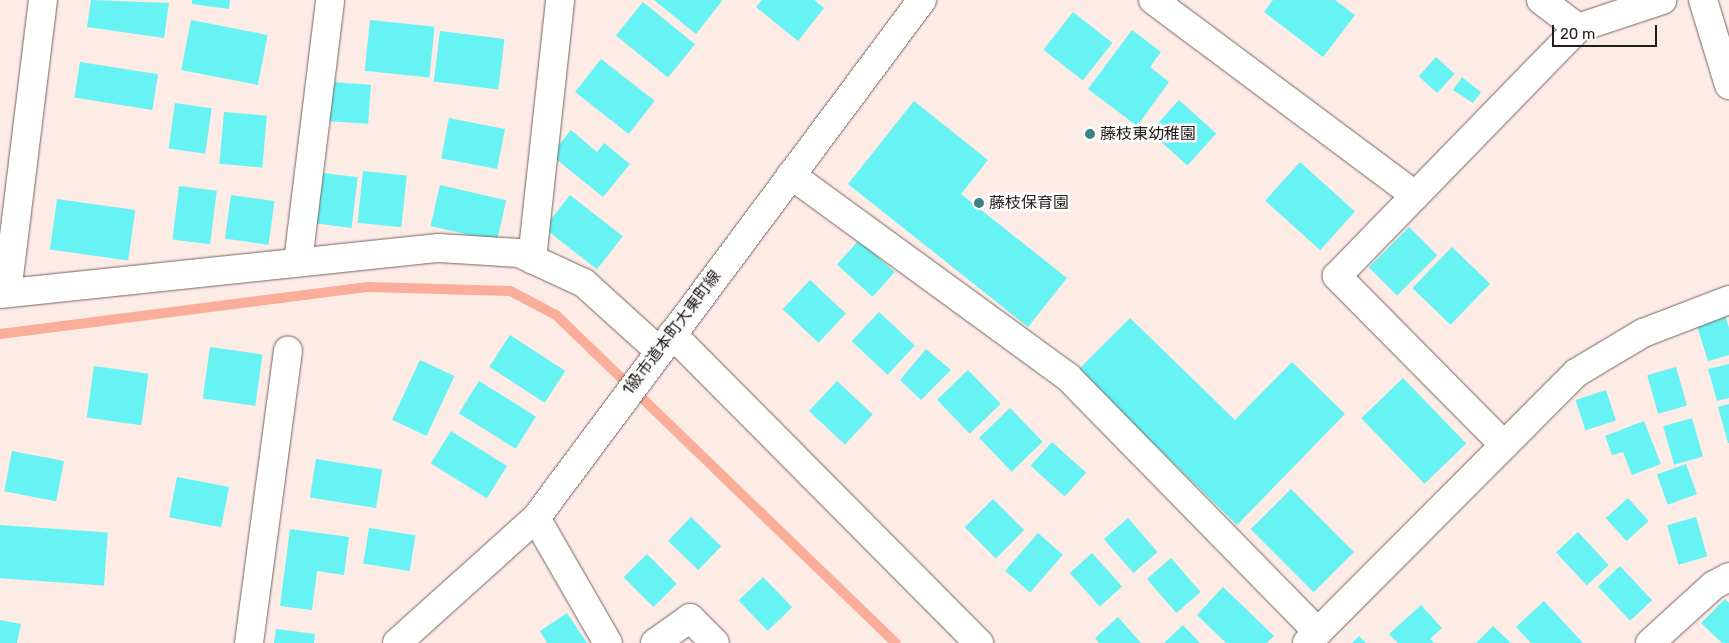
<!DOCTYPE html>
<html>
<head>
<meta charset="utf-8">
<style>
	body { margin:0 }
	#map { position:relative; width:1729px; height:643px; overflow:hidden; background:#fdebe6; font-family:Rubik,"Noto Sans JP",sans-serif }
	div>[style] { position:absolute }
	.stream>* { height:10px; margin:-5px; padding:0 5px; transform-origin:5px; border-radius:5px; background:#faad98 }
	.building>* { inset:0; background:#67f2f3; transform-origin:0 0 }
	.roads { filter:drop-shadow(0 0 1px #746460) drop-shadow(0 0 1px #746460) }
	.minor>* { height:28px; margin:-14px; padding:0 14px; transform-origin:14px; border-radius:14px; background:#fff }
	.dots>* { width:14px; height:14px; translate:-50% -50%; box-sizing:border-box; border:2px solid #fcfcfc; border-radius:50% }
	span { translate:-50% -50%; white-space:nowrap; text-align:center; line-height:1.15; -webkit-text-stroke:5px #fcfcfc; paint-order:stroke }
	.poi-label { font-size:16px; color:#211b19 }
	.left { translate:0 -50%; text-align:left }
	.street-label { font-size:16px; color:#211b19 }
	.scale { position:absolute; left:1552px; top:25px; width:105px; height:22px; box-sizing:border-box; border:2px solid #211b19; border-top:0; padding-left:6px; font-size:15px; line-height:18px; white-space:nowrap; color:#211b19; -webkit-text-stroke:4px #fcfcfc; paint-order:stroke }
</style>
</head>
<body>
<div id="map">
	<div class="stream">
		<i style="left:0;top:334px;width:371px;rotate:-7.3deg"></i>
		<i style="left:368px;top:287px;width:142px;rotate:1.6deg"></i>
		<i style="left:510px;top:291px;width:52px;rotate:27.6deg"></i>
		<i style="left:556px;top:315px;width:472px;rotate:44deg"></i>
	</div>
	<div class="building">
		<i style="clip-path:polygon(91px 0,169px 3px,164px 38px,87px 27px)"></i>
		<i style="clip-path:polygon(192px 0,230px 0,229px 9px,192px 4px)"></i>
		<i style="clip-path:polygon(654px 0,721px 0,722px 1px,696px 34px)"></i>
		<i style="clip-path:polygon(762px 0,814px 0,824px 8px,798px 41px,756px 7px)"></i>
		<i style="clip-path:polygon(1273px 0,1335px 0,1355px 15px,1323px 57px,1264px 12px)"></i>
		<i style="left:643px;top:2px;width:67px;height:43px;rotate:39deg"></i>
		<i style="left:1073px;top:12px;width:50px;height:48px;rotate:38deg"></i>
		<i style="left:191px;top:20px;width:78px;height:51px;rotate:11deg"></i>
		<i style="left:370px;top:20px;width:65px;height:51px;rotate:6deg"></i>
		<i style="clip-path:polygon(1132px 30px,1161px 52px,1150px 67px,1169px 82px,1137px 126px,1088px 89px)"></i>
		<i style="left:440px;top:31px;width:65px;height:51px;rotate:7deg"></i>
		<i style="left:1436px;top:57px;width:25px;height:26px;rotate:42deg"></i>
		<i style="left:601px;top:59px;width:68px;height:42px;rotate:38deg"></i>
		<i style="left:80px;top:62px;width:79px;height:36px;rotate:9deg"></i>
		<i style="clip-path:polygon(1462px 77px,1481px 92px,1473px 103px,1453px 90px)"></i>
		<i style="left:330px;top:82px;width:41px;height:39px;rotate:4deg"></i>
		<i style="left:1179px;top:100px;width:50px;height:43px;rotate:42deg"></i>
		<i style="clip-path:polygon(914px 101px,988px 160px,961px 194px,1067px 278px,1028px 327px,848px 184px)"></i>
		<i style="left:175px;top:103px;width:37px;height:46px;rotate:8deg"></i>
		<i style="left:224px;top:112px;width:43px;height:52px;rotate:5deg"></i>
		<i style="left:449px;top:118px;width:57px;height:41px;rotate:11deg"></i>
		<i style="clip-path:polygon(571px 130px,597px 152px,604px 143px,630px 164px,603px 197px,551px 155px)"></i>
		<i style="left:1300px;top:162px;width:74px;height:52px;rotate:42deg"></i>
		<i style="left:363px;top:171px;width:44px;height:52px;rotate:6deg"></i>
		<i style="left:323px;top:173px;width:35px;height:51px;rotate:7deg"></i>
		<i style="left:440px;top:185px;width:68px;height:42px;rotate:13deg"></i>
		<i style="left:179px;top:186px;width:38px;height:54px;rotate:7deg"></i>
		<i style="left:231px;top:195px;width:44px;height:44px;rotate:8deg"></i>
		<i style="left:570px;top:195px;width:67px;height:42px;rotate:38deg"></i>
		<i style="left:57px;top:199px;width:79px;height:51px;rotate:8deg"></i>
		<i style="left:1409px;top:227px;width:40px;height:57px;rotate:45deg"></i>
		<i style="left:859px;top:240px;width:48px;height:33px;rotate:42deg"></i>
		<i style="left:1452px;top:247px;width:53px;height:57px;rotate:44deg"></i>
		<i style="left:810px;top:280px;width:49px;height:40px;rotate:43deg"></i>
		<i style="left:879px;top:312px;width:49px;height:40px;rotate:43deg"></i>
		<i style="clip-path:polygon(1725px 314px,1729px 328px,1729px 355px,1708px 361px,1696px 323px)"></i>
		<i style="clip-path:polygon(1130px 318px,1235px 420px,1292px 362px,1345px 414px,1237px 525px,1078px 370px)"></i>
		<i style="left:510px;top:335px;width:66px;height:38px;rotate:33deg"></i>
		<i style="left:210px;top:347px;width:53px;height:52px;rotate:8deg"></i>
		<i style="clip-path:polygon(926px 349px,951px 370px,921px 400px,900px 380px)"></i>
		<i style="left:420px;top:360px;width:38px;height:66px;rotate:25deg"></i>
		<i style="clip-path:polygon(1729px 364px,1729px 398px,1717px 401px,1708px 369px)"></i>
		<i style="left:94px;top:366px;width:55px;height:52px;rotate:8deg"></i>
		<i style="left:1676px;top:367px;width:40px;height:30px;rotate:74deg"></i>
		<i style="left:968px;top:370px;width:47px;height:43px;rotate:46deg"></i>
		<i style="left:1403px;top:378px;width:91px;height:58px;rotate:46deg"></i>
		<i style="left:479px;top:381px;width:67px;height:38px;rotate:32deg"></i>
		<i style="left:837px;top:381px;width:49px;height:41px;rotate:43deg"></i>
		<i style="left:1606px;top:390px;width:32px;height:32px;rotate:72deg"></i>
		<i style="clip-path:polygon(1729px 404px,1729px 443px,1728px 443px,1718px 407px)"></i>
		<i style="left:1010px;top:408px;width:47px;height:43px;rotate:46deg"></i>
		<i style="left:1692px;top:418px;width:40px;height:30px;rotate:74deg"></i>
		<i style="clip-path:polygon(1644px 421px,1661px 464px,1632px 475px,1623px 452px,1612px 455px,1605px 436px)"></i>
		<i style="left:451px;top:431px;width:66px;height:38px;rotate:32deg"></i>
		<i style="left:1052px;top:442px;width:46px;height:32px;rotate:42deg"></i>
		<i style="left:12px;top:451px;width:53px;height:41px;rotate:11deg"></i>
		<i style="left:316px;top:459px;width:67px;height:39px;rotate:9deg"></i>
		<i style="left:1686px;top:464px;width:32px;height:31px;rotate:70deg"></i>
		<i style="left:177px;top:477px;width:53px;height:41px;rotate:11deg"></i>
		<i style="left:1291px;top:489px;width:89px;height:57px;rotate:45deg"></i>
		<i style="left:1628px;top:498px;width:31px;height:30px;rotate:48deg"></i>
		<i style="left:993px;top:499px;width:44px;height:40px;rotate:45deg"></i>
		<i style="left:691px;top:517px;width:42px;height:33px;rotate:44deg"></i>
		<i style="left:1696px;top:517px;width:41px;height:30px;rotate:74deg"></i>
		<i style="left:1128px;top:518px;width:45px;height:32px;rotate:49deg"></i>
		<i style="left:0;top:525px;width:108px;height:53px;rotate:4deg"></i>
		<i style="left:369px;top:528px;width:47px;height:36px;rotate:9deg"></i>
		<i style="clip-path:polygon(290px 529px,349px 537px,344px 575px,317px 571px,312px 610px,280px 606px)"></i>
		<i style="left:1578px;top:532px;width:45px;height:30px;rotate:47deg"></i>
		<i style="left:1038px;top:533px;width:33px;height:50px;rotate:41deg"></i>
		<i style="left:1092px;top:553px;width:45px;height:30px;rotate:48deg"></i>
		<i style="left:647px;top:554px;width:42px;height:33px;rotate:45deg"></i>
		<i style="left:1171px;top:558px;width:45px;height:32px;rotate:49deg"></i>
		<i style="left:1620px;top:566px;width:47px;height:30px;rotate:47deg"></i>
		<i style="left:763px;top:577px;width:42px;height:34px;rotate:46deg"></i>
		<i style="clip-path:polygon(1223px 587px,1274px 636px,1267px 643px,1226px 643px,1197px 615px)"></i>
		<i style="clip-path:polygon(1725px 599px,1729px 603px,1729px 643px,1722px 643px,1701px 623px)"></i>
		<i style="clip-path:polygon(1544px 601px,1583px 643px,1531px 643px,1516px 627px)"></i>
		<i style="clip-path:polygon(1421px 605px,1442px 628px,1430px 639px,1434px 643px,1398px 643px,1389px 634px)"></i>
		<i style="clip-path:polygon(567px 613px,587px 643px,547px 643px,540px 631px)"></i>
		<i style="clip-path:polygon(1118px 617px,1141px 643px,1099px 643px,1095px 638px)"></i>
		<i style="clip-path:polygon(0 620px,21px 624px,17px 643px,0 643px)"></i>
		<i style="clip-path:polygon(1183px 625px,1200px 643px,1164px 643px)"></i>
		<i style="clip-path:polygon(1493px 626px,1511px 643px,1476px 643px)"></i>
		<i style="clip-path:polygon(276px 629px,315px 634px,314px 643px,274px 643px)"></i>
		<i style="clip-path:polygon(1359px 636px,1366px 643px,1352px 643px)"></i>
	</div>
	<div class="roads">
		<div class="minor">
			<i style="left:1153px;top:0;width:327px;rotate:36.7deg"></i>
			<i style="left:1541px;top:0;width:46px;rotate:37.1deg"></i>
			<i style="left:1578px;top:28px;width:89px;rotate:-18.4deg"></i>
			<i style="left:1703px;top:0;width:89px;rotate:73deg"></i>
			<i style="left:791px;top:175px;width:343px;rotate:36.1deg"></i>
			<i style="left:1068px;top:377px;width:357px;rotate:45.6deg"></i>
			<i style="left:532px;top:259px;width:261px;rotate:-83.8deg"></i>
			<i style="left:298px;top:262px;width:264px;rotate:-83deg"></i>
			<i style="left:7px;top:293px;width:295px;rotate:-83deg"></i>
			<i style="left:0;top:294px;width:441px;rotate:-6deg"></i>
			<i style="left:439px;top:248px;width:80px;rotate:3.6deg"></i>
			<i style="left:519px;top:253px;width:72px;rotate:24.8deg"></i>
			<i style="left:584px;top:283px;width:101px;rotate:42.2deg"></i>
			<i style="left:672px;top:334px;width:436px;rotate:45.2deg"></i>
			<i style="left:1504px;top:445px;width:238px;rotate:-134.7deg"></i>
			<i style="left:1337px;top:276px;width:346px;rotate:-45.8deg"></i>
			<i style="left:536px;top:518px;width:144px;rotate:60.1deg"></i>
			<i style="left:249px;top:643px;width:295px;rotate:-82.4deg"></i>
			<i style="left:397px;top:643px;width:187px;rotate:-42deg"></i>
			<i style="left:536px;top:518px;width:646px;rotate:-53.31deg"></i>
			<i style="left:655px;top:643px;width:43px;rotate:-35.5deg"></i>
			<i style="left:690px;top:618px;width:35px;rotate:45deg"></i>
			<i style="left:1307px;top:643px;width:381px;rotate:-45.1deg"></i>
			<i style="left:1576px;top:373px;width:78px;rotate:-30.8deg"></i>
			<i style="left:1643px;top:333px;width:92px;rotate:-21deg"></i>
			<i style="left:1650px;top:643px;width:86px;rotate:-42.2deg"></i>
			<i style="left:1714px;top:585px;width:17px;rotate:-28deg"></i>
		</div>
	</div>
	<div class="dots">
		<i style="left:1090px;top:134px;background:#3b8383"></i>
		<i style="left:979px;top:203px;background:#3b8383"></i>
	</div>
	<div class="poi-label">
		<span class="left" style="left:1100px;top:134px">藤枝東幼稚園</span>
		<span class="left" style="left:989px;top:203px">藤枝保育園</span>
	</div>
	<div class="street-label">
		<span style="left:672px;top:333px;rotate:-53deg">1級市道本町大東町線</span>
	</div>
	<div class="scale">20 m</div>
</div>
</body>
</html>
